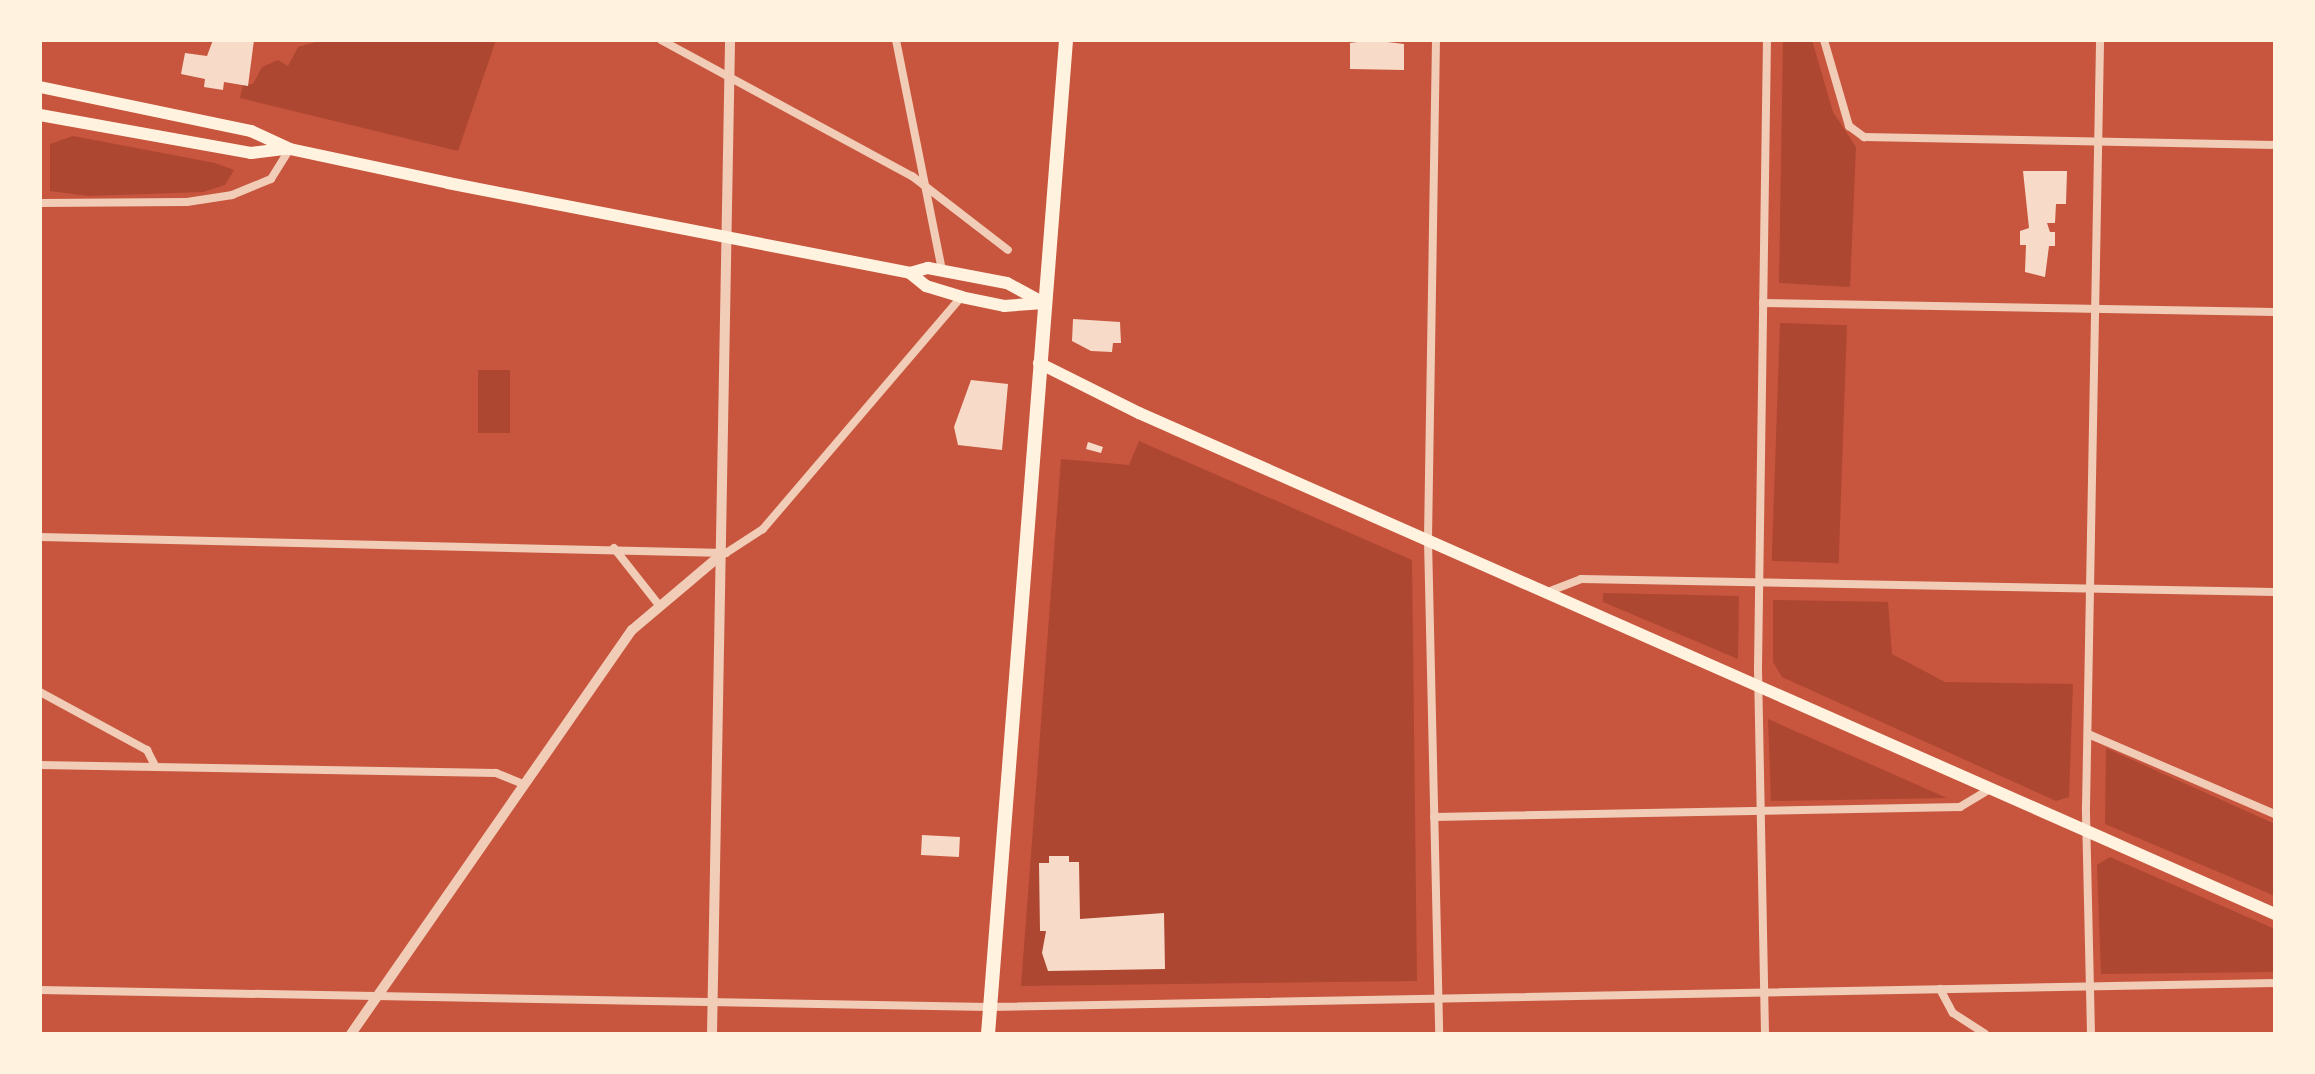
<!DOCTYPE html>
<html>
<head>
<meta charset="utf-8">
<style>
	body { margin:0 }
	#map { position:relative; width:2315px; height:1074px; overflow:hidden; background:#c8553d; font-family:"Golos Text",sans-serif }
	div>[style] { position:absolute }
	.green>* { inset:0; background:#ae4732; transform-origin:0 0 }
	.building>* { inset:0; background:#f7dbc8; transform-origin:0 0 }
	.minor>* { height:8px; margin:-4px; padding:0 4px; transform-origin:4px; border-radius:4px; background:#f1ccb7 }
	.tertiary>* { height:10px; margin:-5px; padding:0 5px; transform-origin:5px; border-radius:5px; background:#f1ccb7 }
	.primary>* { height:12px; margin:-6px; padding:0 6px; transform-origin:6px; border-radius:6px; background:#fff3e0 }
	.trunk>* { height:14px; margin:-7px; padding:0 7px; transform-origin:7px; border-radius:7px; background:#fff3e0 }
	span { translate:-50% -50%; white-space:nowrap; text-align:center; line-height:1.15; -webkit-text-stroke:6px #fff3e0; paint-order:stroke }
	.frame { position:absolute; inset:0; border:42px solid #fff3e0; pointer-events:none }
</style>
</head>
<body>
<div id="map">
	<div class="green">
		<i style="clip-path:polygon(323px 40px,496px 40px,458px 151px,240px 98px,243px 85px,253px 84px,262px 67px,278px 60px,288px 66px,298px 47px)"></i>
		<i style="clip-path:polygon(1783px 40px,1812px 40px,1833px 112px,1856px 147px,1850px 287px,1779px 283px)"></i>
		<i style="clip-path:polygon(73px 136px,215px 163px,234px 170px,225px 185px,203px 192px,88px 196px,50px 191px,50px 144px)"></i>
		<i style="left:1780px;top:323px;width:67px;height:238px;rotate:2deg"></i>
		<i style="left:478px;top:370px;width:32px;height:63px"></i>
		<i style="clip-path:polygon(1139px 441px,1412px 560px,1417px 981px,1021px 986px,1061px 459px,1129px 465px)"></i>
		<i style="clip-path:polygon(1603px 593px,1739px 596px,1738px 659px,1603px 602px)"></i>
		<i style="clip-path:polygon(1773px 600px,1888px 602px,1892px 654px,1945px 682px,2073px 684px,2069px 797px,2056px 801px,1782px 677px,1773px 662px)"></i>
		<i style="clip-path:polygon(1768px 719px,1947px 798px,1771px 801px)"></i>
		<i style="clip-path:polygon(2106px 748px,2275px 824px,2275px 896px,2105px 824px)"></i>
		<i style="clip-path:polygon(2110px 857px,2275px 929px,2275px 972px,2101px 974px,2097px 865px)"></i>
	</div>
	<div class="building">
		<i style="clip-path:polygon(213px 40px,254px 40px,248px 86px,224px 82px,223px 90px,204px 87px,205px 79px,181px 74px,185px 53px,207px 56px)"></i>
		<i style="clip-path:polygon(1371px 40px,1404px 44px,1404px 70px,1350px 69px,1350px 43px)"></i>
		<i style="clip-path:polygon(2023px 171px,2067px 171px,2066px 204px,2056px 204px,2055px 223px,2047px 223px,2050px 232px,2055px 232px,2055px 246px,2049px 246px,2045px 277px,2025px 272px,2026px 245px,2020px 245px,2020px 231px,2029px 228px)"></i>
		<i style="clip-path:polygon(1073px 319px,1120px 322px,1121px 343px,1113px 343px,1112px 352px,1091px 351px,1072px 341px)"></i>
		<i style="clip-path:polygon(971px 380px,1008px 384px,1002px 450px,958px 445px,954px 427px)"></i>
		<i style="clip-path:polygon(1088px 442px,1103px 447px,1101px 453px,1086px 449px)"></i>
		<i style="left:922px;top:835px;width:38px;height:20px;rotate:3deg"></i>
		<i style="clip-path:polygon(1049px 856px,1069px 856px,1069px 862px,1079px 862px,1080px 919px,1164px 913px,1165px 969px,1048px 971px,1042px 953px,1046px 931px,1040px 931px,1039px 863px,1049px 863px)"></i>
	</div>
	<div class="minor">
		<i style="left:661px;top:40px;width:285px;rotate:28.5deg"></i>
		<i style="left:912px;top:176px;width:121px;rotate:37.6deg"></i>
		<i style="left:896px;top:40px;width:236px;rotate:78.7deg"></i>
		<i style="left:1436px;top:40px;width:500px;rotate:90.92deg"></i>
		<i style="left:1428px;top:540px;width:494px;rotate:88.7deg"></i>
		<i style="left:1824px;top:40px;width:90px;rotate:73.8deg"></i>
		<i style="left:1849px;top:126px;width:19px;rotate:36deg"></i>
		<i style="left:1864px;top:137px;width:411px;rotate:1.1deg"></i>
		<i style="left:40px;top:203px;width:147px;rotate:-0.4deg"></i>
		<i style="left:187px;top:202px;width:46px;rotate:-8.8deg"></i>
		<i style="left:232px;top:195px;width:42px;rotate:-22.3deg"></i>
		<i style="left:271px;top:179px;width:36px;rotate:-58deg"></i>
		<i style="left:1763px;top:303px;width:512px;rotate:1.01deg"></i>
		<i style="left:40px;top:537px;width:686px;rotate:1.34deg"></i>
		<i style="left:726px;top:553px;width:44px;rotate:-33deg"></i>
		<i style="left:763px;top:529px;width:305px;rotate:-49.5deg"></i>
		<i style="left:614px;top:548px;width:71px;rotate:51.8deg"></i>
		<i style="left:1545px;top:593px;width:39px;rotate:-21deg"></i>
		<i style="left:1581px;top:579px;width:694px;rotate:1.07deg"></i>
		<i style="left:40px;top:692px;width:122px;rotate:28.5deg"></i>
		<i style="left:147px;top:750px;width:18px;rotate:63deg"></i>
		<i style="left:2088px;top:734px;width:203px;rotate:23.2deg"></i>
		<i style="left:40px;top:765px;width:456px;rotate:1deg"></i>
		<i style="left:496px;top:773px;width:29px;rotate:22deg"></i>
		<i style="left:1434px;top:817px;width:526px;rotate:-1.09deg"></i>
		<i style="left:1960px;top:807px;width:35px;rotate:-31deg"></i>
		<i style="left:1940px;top:989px;width:27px;rotate:62deg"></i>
		<i style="left:1953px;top:1013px;width:38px;rotate:33deg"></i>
		<i style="left:40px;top:990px;width:949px;rotate:1.03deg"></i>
		<i style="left:989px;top:1007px;width:1286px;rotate:-1.07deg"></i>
		<i style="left:1765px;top:1034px;width:367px;rotate:-91.1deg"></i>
		<i style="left:1758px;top:667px;width:627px;rotate:-89.18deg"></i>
		<i style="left:2091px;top:1034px;width:227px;rotate:-91.3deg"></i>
		<i style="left:2086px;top:807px;width:767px;rotate:-88.95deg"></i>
	</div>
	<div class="tertiary">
		<i style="left:351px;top:1034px;width:492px;rotate:-55.2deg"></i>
		<i style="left:632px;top:630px;width:118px;rotate:-40.2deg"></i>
		<i style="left:712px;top:1034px;width:994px;rotate:-88.96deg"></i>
	</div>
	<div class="primary">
		<i style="left:40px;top:87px;width:216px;rotate:11.8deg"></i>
		<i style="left:251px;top:131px;width:43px;rotate:24.8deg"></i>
		<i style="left:290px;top:149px;width:162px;rotate:12.1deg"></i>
		<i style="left:448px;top:183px;width:471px;rotate:11deg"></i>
		<i style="left:910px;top:273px;width:19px;rotate:-16deg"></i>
		<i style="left:928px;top:268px;width:80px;rotate:10.8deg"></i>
		<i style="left:1007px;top:283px;width:42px;rotate:28.4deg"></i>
		<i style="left:40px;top:115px;width:214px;rotate:10.2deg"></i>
		<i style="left:251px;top:153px;width:35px;rotate:-7deg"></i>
		<i style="left:910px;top:273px;width:21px;rotate:39deg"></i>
		<i style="left:926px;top:286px;width:37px;rotate:17deg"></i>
		<i style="left:961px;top:297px;width:44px;rotate:11.8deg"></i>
		<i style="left:1004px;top:306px;width:40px;rotate:-4.3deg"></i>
		<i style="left:1039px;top:363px;width:112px;rotate:26.6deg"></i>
		<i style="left:1139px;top:413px;width:1242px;rotate:23.8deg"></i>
	</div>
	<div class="trunk">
		<i style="left:988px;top:1034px;width:997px;rotate:-85.51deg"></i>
	</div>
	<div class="frame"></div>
</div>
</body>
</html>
